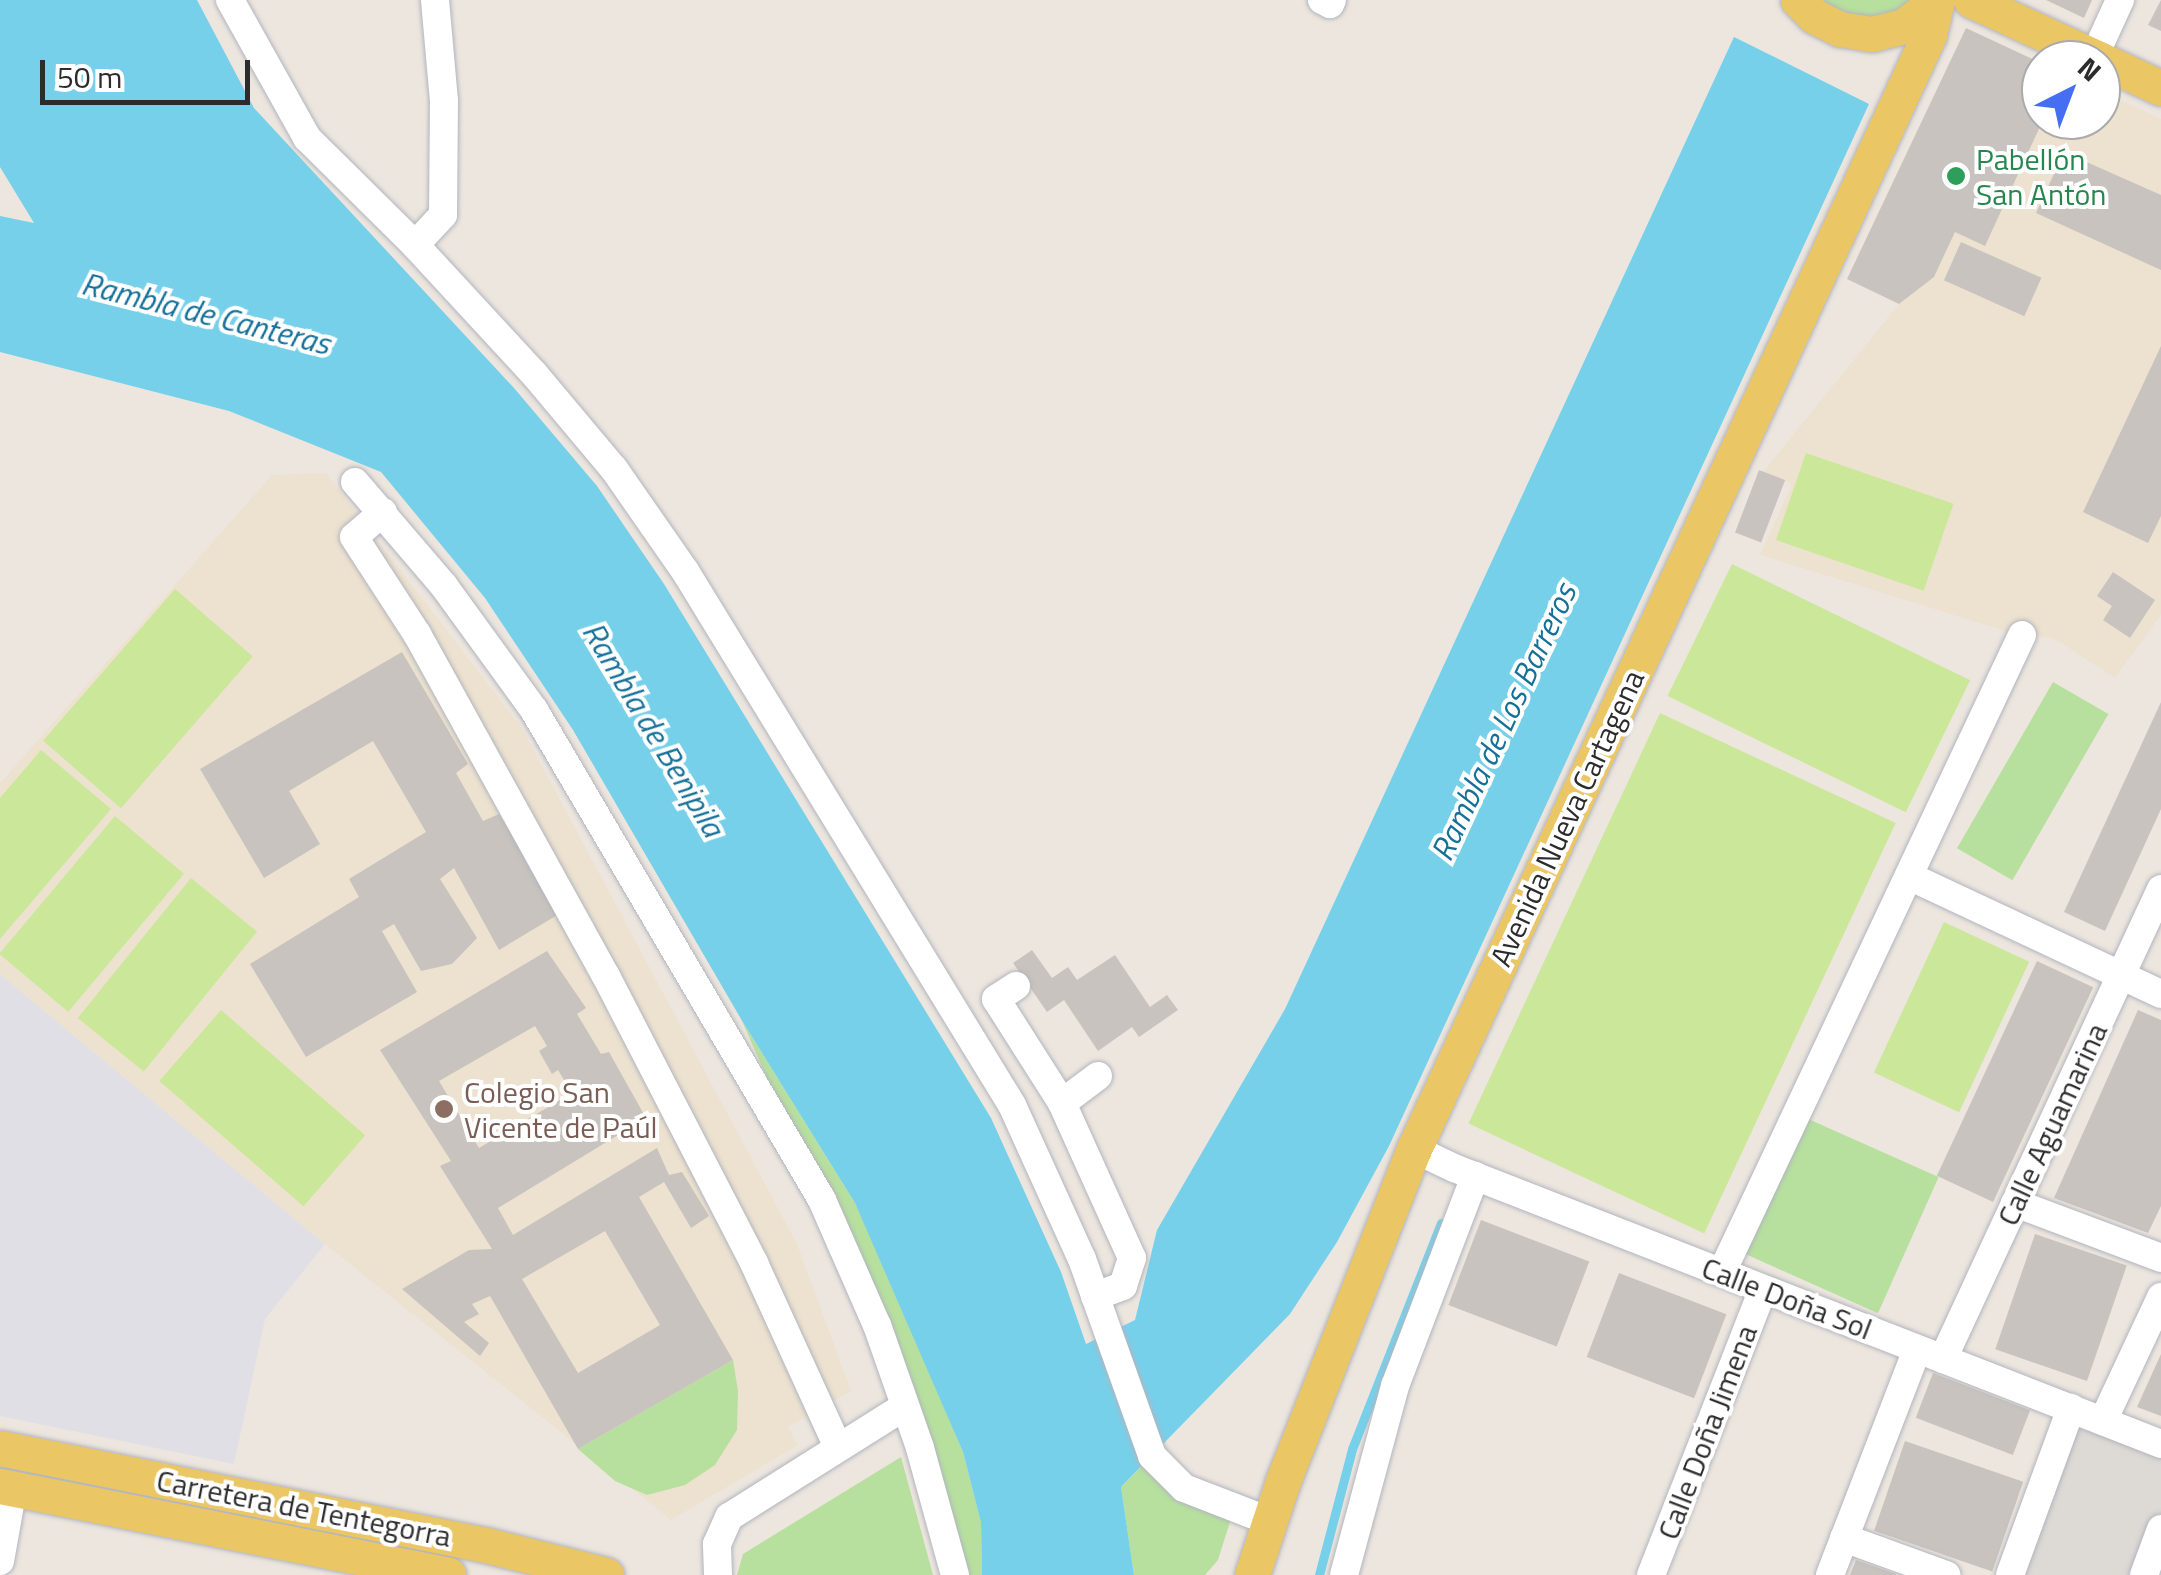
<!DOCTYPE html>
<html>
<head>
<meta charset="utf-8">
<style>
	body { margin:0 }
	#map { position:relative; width:2161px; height:1575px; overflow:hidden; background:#ede6df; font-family:"Titillium Web",sans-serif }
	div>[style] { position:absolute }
	.industrial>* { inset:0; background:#e0dfe6 }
	.education>* { inset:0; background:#ede2cf }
	.green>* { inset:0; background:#b7e09e; transform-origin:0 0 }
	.pitch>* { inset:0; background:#cae79a; transform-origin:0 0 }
	.plaza>* { inset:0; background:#ddd9d5 }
	.water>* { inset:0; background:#77d0ea }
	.stream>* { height:9px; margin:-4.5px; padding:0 4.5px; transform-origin:4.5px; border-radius:4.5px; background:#77d0ea }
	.building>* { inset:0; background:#c8c3be; transform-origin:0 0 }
	.roads { filter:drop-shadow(0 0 2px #b2b5be) drop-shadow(0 0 2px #b2b5be) }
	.minor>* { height:28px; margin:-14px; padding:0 14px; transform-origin:14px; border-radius:14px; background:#fff }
	.major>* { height:35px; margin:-17.5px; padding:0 17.5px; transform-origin:17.5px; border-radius:17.5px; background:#ebc665 }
	.dots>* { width:28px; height:28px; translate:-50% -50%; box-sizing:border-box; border:5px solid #fff; border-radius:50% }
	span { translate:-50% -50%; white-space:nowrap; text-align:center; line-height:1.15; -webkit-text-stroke:8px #fff; paint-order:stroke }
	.leisure-label { font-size:30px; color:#27864d }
	.left { translate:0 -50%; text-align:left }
	.street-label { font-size:30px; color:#2c2c2c }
	.education-label { font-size:30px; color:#785e54 }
	.water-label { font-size:32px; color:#147098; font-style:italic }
	.north { position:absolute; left:2021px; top:40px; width:100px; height:100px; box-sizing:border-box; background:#fff; border:2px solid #ababab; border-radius:50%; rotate:42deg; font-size:28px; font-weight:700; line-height:40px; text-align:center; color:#2c2c2c }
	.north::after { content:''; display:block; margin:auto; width:35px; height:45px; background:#466ef2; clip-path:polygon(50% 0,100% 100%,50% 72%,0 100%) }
	.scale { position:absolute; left:40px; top:60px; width:210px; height:45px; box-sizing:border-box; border:5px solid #2c2c2c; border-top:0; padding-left:12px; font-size:30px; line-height:35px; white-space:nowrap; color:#2c2c2c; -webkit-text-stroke:8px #fff; paint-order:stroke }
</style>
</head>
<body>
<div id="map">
	<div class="industrial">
		<i style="clip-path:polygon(0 974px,325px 1244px,265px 1319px,234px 1464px,0 1416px)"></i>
	</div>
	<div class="education">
		<i style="clip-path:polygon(2101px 91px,2161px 119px,2161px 615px,2115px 678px,2053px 638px,2012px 633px,1760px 555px,1792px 484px,1763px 472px,1899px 304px,1934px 277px,1955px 232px,2043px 120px,2101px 120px)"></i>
		<i style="clip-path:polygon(326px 473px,521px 727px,797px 1244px,851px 1391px,788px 1427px,798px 1445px,671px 1520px,325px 1244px,0 974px,0 783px,272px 475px)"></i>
	</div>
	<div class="green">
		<i style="clip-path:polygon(1798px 0,1937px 0,1892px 30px)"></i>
		<i style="left:2053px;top:682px;width:64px;height:192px;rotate:30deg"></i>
		<i style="clip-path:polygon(741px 1019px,855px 1203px,885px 1265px,963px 1452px,981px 1523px,982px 1575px,955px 1575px,877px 1326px)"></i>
		<i style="left:1797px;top:1114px;width:155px;height:149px;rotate:24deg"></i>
		<i style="clip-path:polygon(733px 1360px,738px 1391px,737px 1430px,715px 1465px,685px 1485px,647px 1495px,615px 1481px,578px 1449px)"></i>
		<i style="clip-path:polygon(1152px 1456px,1234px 1509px,1218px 1560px,1205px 1575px,1134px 1575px,1121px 1487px)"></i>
		<i style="clip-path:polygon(901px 1457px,933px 1575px,737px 1575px,743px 1554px)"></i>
	</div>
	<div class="pitch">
		<i style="left:1806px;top:453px;width:156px;height:92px;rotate:19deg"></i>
		<i style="left:1732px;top:564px;width:265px;height:147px;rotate:26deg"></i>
		<i style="left:175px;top:589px;width:103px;height:201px;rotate:41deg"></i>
		<i style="left:1660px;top:713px;width:260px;height:453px;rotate:25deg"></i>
		<i style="clip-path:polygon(41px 750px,111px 809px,0 939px,0 798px)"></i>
		<i style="left:115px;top:816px;width:90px;height:180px;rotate:40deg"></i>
		<i style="left:191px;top:878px;width:85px;height:180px;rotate:39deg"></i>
		<i style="left:1944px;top:922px;width:94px;height:166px;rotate:25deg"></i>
		<i style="left:221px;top:1010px;width:191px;height:94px;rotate:41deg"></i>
	</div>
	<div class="plaza">
		<i style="clip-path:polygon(2071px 1408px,2161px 1444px,2161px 1529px,2144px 1575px,2010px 1575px)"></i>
	</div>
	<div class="water">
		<i style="clip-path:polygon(0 0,197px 0,254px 108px,514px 388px,597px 486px,664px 584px,991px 1118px,1061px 1272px,1086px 1344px,1135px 1320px,1157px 1230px,1285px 1009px,1734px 37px,1869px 104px,1389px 1146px,1337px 1242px,1290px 1314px,1121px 1487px,1134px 1575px,982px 1575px,981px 1523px,963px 1452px,855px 1203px,741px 1019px,573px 730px,485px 598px,381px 472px,229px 411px,0 352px,0 216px,34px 223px,0 167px)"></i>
	</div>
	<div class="stream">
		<i style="left:1319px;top:1575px;width:130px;rotate:-75.3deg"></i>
		<i style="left:1352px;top:1449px;width:243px;rotate:-68.5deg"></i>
	</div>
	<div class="building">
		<i style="clip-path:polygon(2046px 0,2092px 0,2084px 18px)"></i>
		<i style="clip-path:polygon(2161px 0,2161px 31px,2148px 25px)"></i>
		<i style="clip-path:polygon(1966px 28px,2041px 63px,2043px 120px,1985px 246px,1955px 232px,1934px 277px,1899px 304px,1847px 279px)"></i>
		<i style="clip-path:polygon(2064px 152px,2161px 195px,2161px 270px,2036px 213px)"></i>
		<i style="left:1961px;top:242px;width:88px;height:42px;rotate:24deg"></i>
		<i style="clip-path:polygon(2161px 346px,2161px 516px,2148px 543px,2083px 512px)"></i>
		<i style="left:1759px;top:470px;width:28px;height:67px;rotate:21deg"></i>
		<i style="clip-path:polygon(2113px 572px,2155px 600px,2130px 638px,2103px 620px,2112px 606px,2097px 596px)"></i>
		<i style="clip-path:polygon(402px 652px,468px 764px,456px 773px,483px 821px,499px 814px,559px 914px,499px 950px,454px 868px,440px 879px,477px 938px,452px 964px,421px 971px,394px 924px,382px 931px,417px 992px,306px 1057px,250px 964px,359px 897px,349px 879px,426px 832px,373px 741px,289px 791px,320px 844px,264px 878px,200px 769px)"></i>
		<i style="clip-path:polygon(2161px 702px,2161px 809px,2105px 931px,2064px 912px)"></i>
		<i style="clip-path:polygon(1032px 950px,1052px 978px,1068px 967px,1077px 980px,1115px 955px,1150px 1007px,1167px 995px,1178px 1010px,1139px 1037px,1132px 1027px,1098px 1051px,1064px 1000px,1047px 1012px,1013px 963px)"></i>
		<i style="clip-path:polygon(evenodd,547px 951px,586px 1008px,577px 1014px,601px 1054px,609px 1052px,646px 1118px,498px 1208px,513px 1235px,657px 1148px,669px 1175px,682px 1172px,709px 1216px,691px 1228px,664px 1182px,639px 1197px,733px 1360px,578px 1449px,490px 1296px,472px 1304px,479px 1314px,464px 1322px,489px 1343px,480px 1356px,402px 1289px,469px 1250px,492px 1249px,440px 1166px,451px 1161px,380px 1050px,547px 951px,535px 1026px,547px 1046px,539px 1051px,552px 1074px,558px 1070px,572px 1093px,479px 1148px,439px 1081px,535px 1026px,547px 951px,605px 1231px,660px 1325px,578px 1373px,522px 1279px,605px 1231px)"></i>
		<i style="left:2037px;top:961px;width:62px;height:237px;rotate:25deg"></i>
		<i style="clip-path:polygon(2138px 1010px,2161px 1020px,2161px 1206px,2148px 1233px,2054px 1198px)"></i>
		<i style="left:1481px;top:1220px;width:116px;height:91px;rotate:21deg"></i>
		<i style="left:2035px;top:1234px;width:97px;height:122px;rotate:19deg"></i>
		<i style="left:1619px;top:1273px;width:115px;height:90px;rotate:21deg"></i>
		<i style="clip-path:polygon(2161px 1354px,2161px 1416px,2137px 1407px)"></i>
		<i style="left:1933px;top:1373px;width:104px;height:48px;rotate:21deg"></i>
		<i style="left:1905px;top:1441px;width:125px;height:95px;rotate:19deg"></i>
		<i style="clip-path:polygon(1856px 1560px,1896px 1574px,1896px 1575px,1850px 1575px)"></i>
	</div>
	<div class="roads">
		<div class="minor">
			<i style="left:230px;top:0;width:158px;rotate:60.8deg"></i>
			<i style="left:307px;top:138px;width:152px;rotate:44.7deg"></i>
			<i style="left:415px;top:245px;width:177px;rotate:47.3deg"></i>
			<i style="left:535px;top:375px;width:123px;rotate:50deg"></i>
			<i style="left:614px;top:469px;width:124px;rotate:55.2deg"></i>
			<i style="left:685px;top:571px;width:626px;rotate:58.52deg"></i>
			<i style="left:1012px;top:1105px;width:169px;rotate:65.6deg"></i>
			<i style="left:1082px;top:1259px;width:209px;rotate:70.4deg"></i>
			<i style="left:1152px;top:1456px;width:45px;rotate:45deg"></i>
			<i style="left:1184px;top:1488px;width:91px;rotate:21.2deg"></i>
			<i style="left:1322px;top:0;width:9px;rotate:27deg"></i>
			<i style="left:1330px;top:4px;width:4px;rotate:-63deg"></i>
			<i style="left:2094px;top:57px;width:63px;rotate:-65.5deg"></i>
			<i style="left:415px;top:245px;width:41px;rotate:-47deg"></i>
			<i style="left:443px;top:215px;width:114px;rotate:-89.5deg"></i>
			<i style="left:444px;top:101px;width:101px;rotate:-95.1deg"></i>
			<i style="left:355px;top:482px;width:137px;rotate:49.4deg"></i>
			<i style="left:444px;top:586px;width:153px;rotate:54deg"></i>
			<i style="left:534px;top:710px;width:568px;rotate:59.55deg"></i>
			<i style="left:822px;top:1200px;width:137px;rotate:66.3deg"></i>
			<i style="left:877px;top:1325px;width:130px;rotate:70.7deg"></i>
			<i style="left:920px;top:1448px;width:132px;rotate:74.6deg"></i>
			<i style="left:383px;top:512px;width:38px;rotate:139deg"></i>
			<i style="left:354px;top:537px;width:116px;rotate:57deg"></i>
			<i style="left:417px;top:634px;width:391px;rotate:61.1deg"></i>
			<i style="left:606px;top:976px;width:323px;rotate:62.7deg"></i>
			<i style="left:754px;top:1263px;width:202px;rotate:65.5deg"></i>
			<i style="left:1909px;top:876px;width:278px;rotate:25.1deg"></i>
			<i style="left:1016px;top:986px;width:24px;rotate:147deg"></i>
			<i style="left:996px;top:999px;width:123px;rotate:57.6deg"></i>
			<i style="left:1062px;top:1103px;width:170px;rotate:65.7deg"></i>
			<i style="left:1132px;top:1258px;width:29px;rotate:108deg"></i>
			<i style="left:1123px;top:1286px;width:30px;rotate:160deg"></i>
			<i style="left:1062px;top:1103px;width:45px;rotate:-36.9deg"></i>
			<i style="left:1414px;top:1149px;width:44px;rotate:25.4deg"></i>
			<i style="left:1454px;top:1168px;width:759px;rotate:21.32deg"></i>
			<i style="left:2015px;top:1203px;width:156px;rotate:20.6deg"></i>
			<i style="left:1722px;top:1272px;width:704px;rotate:-64.78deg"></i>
			<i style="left:1943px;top:1359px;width:518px;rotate:-65.12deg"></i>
			<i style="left:2103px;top:1421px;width:137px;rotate:-64.9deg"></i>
			<i style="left:1844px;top:1538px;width:109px;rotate:19.9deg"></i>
			<i style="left:0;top:1561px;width:74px;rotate:-79.9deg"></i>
			<i style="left:718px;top:1575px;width:31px;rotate:-92deg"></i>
			<i style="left:717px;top:1544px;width:30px;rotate:-66deg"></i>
			<i style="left:729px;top:1517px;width:208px;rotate:-32.2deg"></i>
			<i style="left:1344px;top:1575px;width:196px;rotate:-74.9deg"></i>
			<i style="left:1395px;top:1386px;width:225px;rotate:-69.1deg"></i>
			<i style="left:1651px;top:1575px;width:307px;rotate:-68.6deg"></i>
			<i style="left:1830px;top:1575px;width:242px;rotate:-68.9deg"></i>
			<i style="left:2010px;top:1575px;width:178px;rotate:-69.9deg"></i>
			<i style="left:2144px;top:1575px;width:49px;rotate:-69.7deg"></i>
		</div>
		<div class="major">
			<i style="left:1798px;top:0;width:23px;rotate:45deg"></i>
			<i style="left:1814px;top:16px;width:29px;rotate:27deg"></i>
			<i style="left:1840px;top:29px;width:32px;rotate:9deg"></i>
			<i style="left:1872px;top:34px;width:33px;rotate:-14deg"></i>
			<i style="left:1904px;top:26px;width:42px;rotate:-38.2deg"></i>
			<i style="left:1971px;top:0;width:143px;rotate:24.8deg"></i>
			<i style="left:2101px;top:60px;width:66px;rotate:25deg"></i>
			<i style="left:0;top:1448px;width:496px;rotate:11.3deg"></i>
			<i style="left:486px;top:1545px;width:124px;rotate:14deg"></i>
			<i style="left:0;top:1486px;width:457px;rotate:11.2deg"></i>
			<i style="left:1252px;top:1575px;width:99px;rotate:-71.7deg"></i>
			<i style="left:1283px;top:1481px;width:357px;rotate:-68.5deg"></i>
			<i style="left:1414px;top:1149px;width:1227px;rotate:-65.19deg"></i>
			<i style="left:1929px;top:35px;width:36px;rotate:-77deg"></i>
		</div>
	</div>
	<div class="dots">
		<i style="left:1956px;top:176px;background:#2e9e5b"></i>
		<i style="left:444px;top:1109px;background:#8d6e63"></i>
	</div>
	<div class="leisure-label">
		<span class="left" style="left:1976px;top:176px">Pabellón<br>San Antón</span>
	</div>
	<div class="street-label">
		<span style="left:1567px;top:818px;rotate:-65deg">Avenida Nueva Cartagena</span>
		<span style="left:2052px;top:1124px;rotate:-65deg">Calle Aguamarina</span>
		<span style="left:1787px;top:1298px;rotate:21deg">Calle Doña Sol</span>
		<span style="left:1707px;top:1432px;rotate:-69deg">Calle Doña Jimena</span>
		<span style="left:304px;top:1508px;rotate:11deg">Carretera de Tentegorra</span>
	</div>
	<div class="education-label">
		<span class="left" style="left:464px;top:1109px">Colegio San<br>Vicente de Paúl</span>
	</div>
	<div class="water-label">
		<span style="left:206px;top:313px;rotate:14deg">Rambla de Canteras</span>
		<span style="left:1503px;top:722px;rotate:-65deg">Rambla de Los Barreros</span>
		<span style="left:654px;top:729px;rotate:59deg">Rambla de Benipila</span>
	</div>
	<div class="north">N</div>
	<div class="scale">50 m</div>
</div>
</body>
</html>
